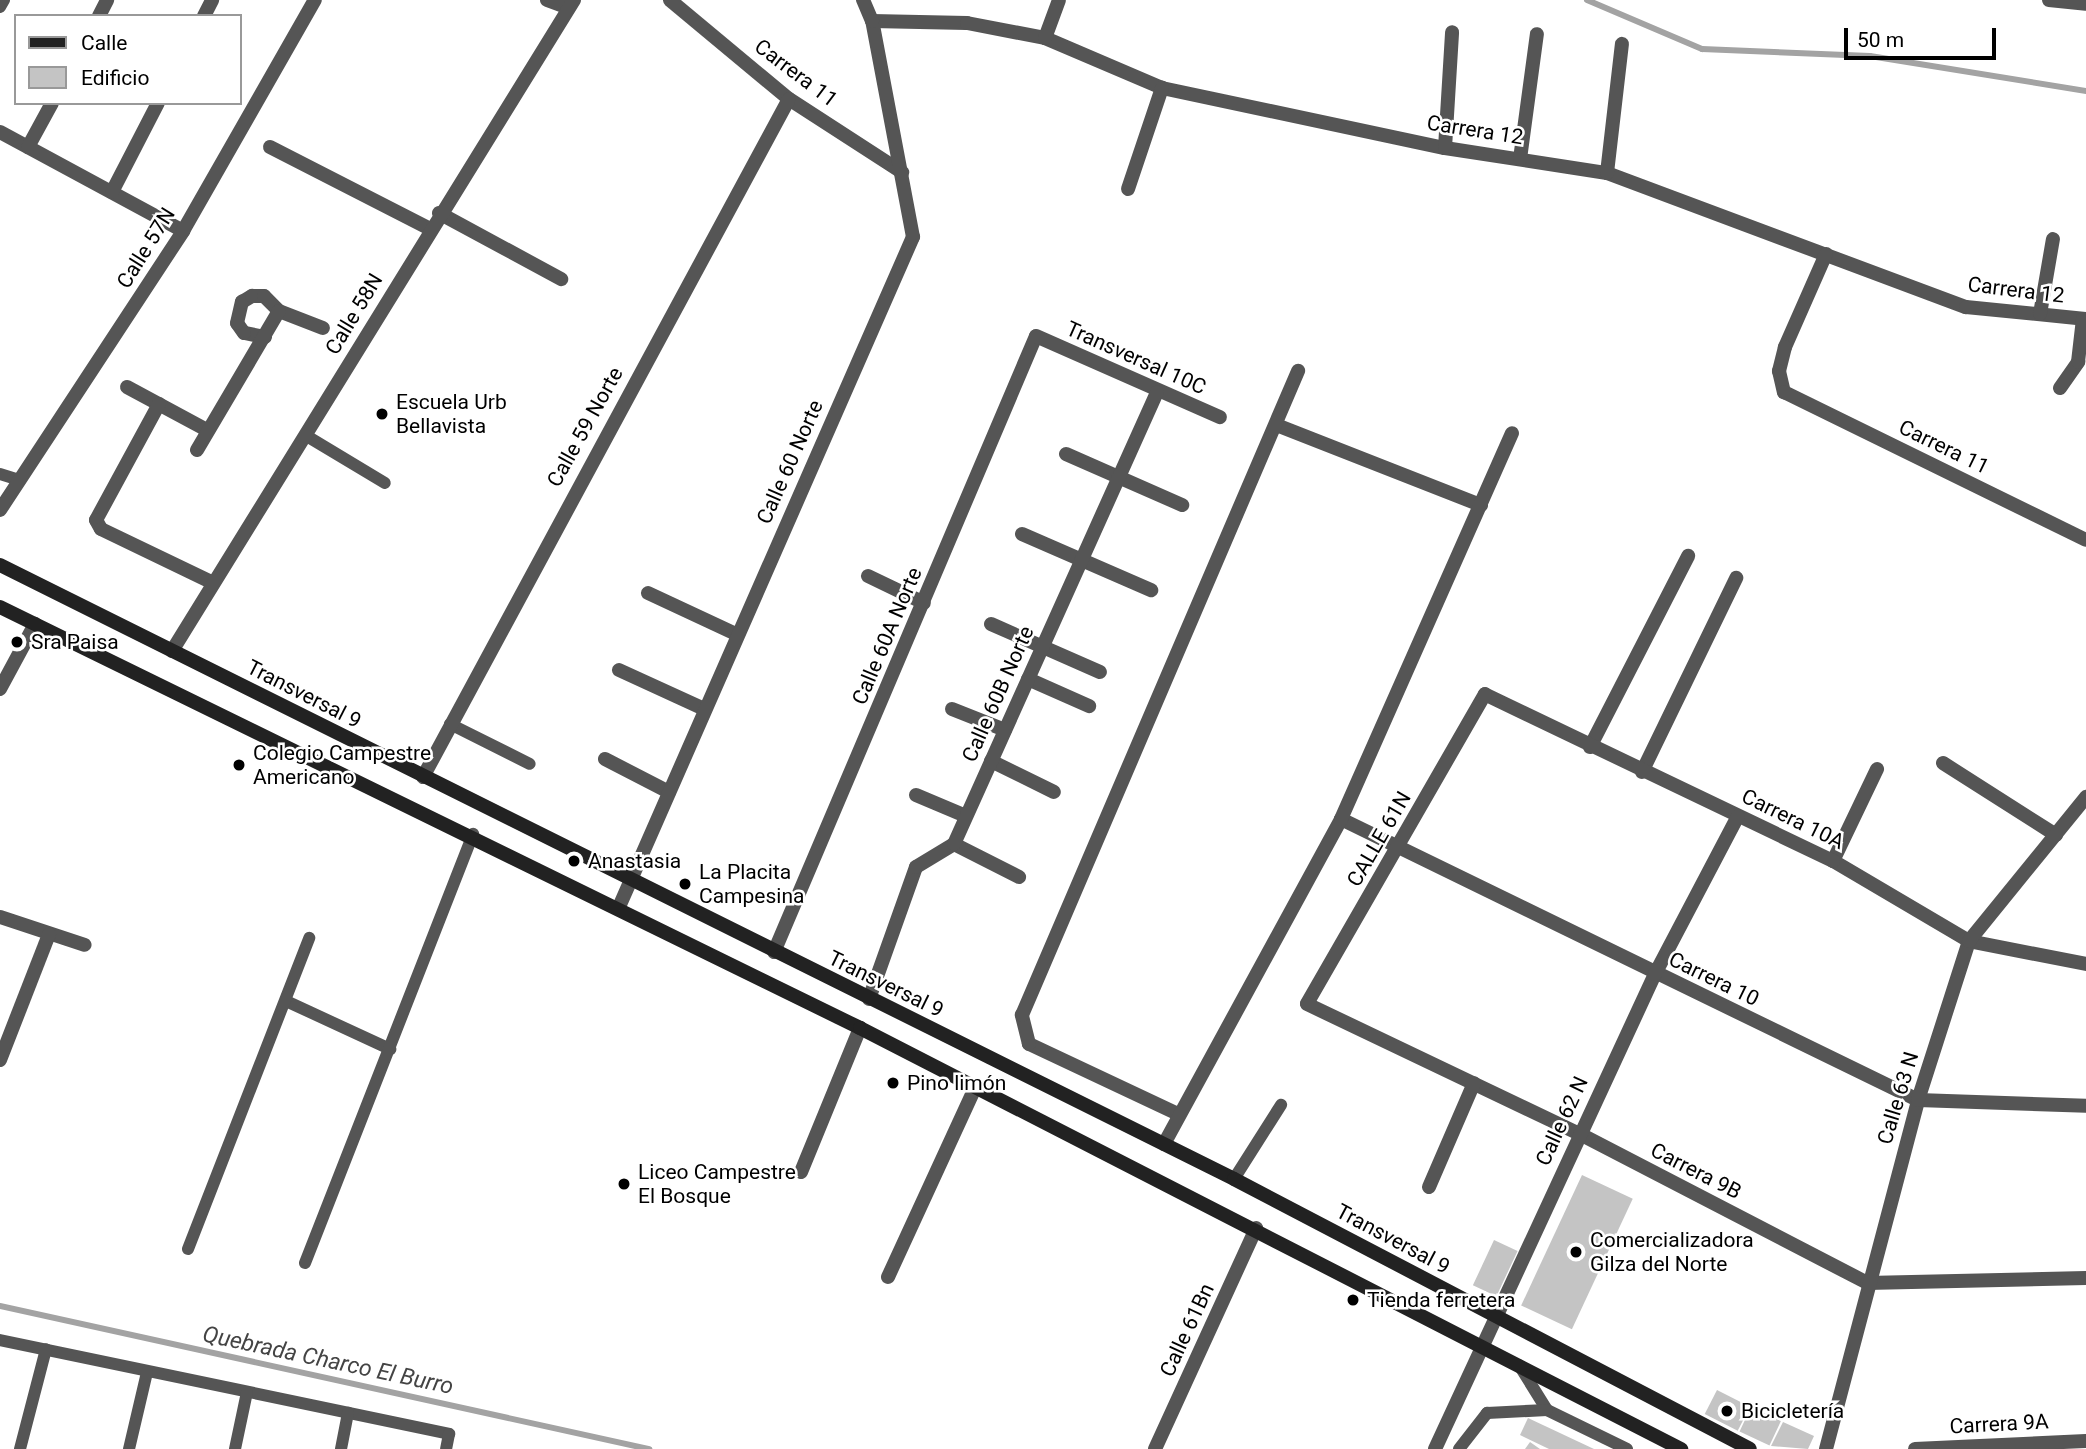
<!DOCTYPE html>
<html>
<head>
<meta charset="utf-8">
<style>
	body { margin:0 }
	#map { position:relative; width:2086px; height:1449px; overflow:hidden; background:#fff; font-family:Roboto,sans-serif }
	div>[style] { position:absolute }
	.stream>* { height:6px; margin:-3px; padding:0 3px; transform-origin:3px; border-radius:3px; background:#a3a3a3 }
	.building>* { inset:0; background:#c4c4c4; transform-origin:0 0 }
	.lane>* { height:12px; margin:-6px; padding:0 6px; transform-origin:6px; border-radius:6px; background:#555 }
	.street>* { height:14px; margin:-7px; padding:0 7px; transform-origin:7px; border-radius:7px; background:#555 }
	.secondary>* { height:14px; margin:-7px; padding:0 7px; transform-origin:7px; border-radius:7px; background:#222 }
	.dots>* { width:19px; height:19px; translate:-50% -50%; box-sizing:border-box; border:4px solid #fff; border-radius:50% }
	span { translate:-50% -50%; white-space:nowrap; text-align:center; line-height:1.15; -webkit-text-stroke:5px #fff; paint-order:stroke }
	.street-label { font-size:21px; color:#000 }
	.poi-label { font-size:21px; color:#000 }
	.left { translate:0 -50%; text-align:left }
	.water-label { font-size:23px; color:#444; font-style:italic }
	.legend { position:absolute; left:14px; top:14px; width:228px; height:91px; box-sizing:border-box; background:#fff; border:2px solid #999; margin:0; padding:9px 12px; list-style:none; font-size:21px; color:#000 }
	.legend li { display:flex; align-items:center; gap:14px; height:35px }
	.legend b { width:35px; border:2px solid #999 }
	.scale { position:absolute; left:1844px; top:28px; width:152px; height:32px; box-sizing:border-box; border:4px solid #000; border-top:0; padding-left:9px; font-size:21px; line-height:24px; white-space:nowrap; color:#000; -webkit-text-stroke:5px #fff; paint-order:stroke }
</style>
</head>
<body>
<div id="map">
	<div class="stream">
		<i style="left:1587px;top:0;width:125px;rotate:23.1deg"></i>
		<i style="left:1702px;top:49px;width:168px;rotate:2.4deg"></i>
		<i style="left:1870px;top:56px;width:219px;rotate:9.2deg"></i>
		<i style="left:0;top:1306px;width:665px;rotate:12.43deg"></i>
	</div>
	<div class="building">
		<i style="left:1582px;top:1175px;width:56px;height:144px;rotate:25deg"></i>
		<i style="left:1494px;top:1240px;width:26px;height:50px;rotate:25deg"></i>
		<i style="left:1717px;top:1390px;width:37px;height:27px;rotate:27deg"></i>
		<i style="left:1751px;top:1407px;width:33px;height:27px;rotate:25deg"></i>
		<i style="clip-path:polygon(1528px 1418px,1594px 1449px,1549px 1449px,1520px 1435px)"></i>
		<i style="clip-path:polygon(1783px 1422px,1814px 1436px,1808px 1449px,1771px 1446px)"></i>
		<i style="clip-path:polygon(1530px 1442px,1540px 1449px,1525px 1449px)"></i>
	</div>
	<div class="lane">
		<i style="left:0;top:7px;width:8px;rotate:-60deg"></i>
		<i style="left:305px;top:435px;width:93px;rotate:31deg"></i>
		<i style="left:0;top:474px;width:21px;rotate:17deg"></i>
		<i style="left:450px;top:724px;width:89px;rotate:26.6deg"></i>
		<i style="left:286px;top:1001px;width:115px;rotate:24.8deg"></i>
		<i style="left:1234px;top:1179px;width:88px;rotate:-57.6deg"></i>
		<i style="left:188px;top:1249px;width:334px;rotate:-68.7deg"></i>
		<i style="left:305px;top:1263px;width:461px;rotate:-68.6deg"></i>
		<i style="left:0;top:1340px;width:459px;rotate:11.8deg"></i>
		<i style="left:449px;top:1434px;width:15px;rotate:101deg"></i>
		<i style="left:1519px;top:1365px;width:53px;rotate:58.1deg"></i>
		<i style="left:1547px;top:1410px;width:89px;rotate:26deg"></i>
		<i style="left:20px;top:1449px;width:103px;rotate:-75.4deg"></i>
		<i style="left:129px;top:1449px;width:79px;rotate:-76.8deg"></i>
		<i style="left:235px;top:1449px;width:58px;rotate:-78.1deg"></i>
		<i style="left:341px;top:1449px;width:37px;rotate:-79deg"></i>
		<i style="left:1459px;top:1449px;width:46px;rotate:-52.1deg"></i>
		<i style="left:1487px;top:1413px;width:60px;rotate:-2.9deg"></i>
	</div>
	<div class="street">
		<i style="left:547px;top:0;width:23px;rotate:20deg"></i>
		<i style="left:670px;top:0;width:155px;rotate:39.8deg"></i>
		<i style="left:789px;top:99px;width:135px;rotate:32.9deg"></i>
		<i style="left:2049px;top:0;width:37px;rotate:6deg"></i>
		<i style="left:99px;top:16px;width:18px;rotate:-63deg"></i>
		<i style="left:204px;top:16px;width:18px;rotate:-63deg"></i>
		<i style="left:872px;top:21px;width:95px;rotate:1.2deg"></i>
		<i style="left:967px;top:23px;width:79px;rotate:10.9deg"></i>
		<i style="left:1045px;top:38px;width:127px;rotate:23.1deg"></i>
		<i style="left:1162px;top:88px;width:289px;rotate:12deg"></i>
		<i style="left:1445px;top:148px;width:164px;rotate:8.8deg"></i>
		<i style="left:1607px;top:173px;width:383px;rotate:20.5deg"></i>
		<i style="left:1966px;top:307px;width:121px;rotate:5.7deg"></i>
		<i style="left:1045px;top:38px;width:40px;rotate:-69.8deg"></i>
		<i style="left:0;top:132px;width:208px;rotate:28.4deg"></i>
		<i style="left:28px;top:147px;width:50px;rotate:-61.4deg"></i>
		<i style="left:270px;top:147px;width:180px;rotate:27.1deg"></i>
		<i style="left:1445px;top:148px;width:116px;rotate:-86.5deg"></i>
		<i style="left:1520px;top:159px;width:126px;rotate:-82.3deg"></i>
		<i style="left:1607px;top:173px;width:130px;rotate:-83.4deg"></i>
		<i style="left:1128px;top:189px;width:107px;rotate:-71.4deg"></i>
		<i style="left:112px;top:192px;width:100px;rotate:-62.7deg"></i>
		<i style="left:439px;top:213px;width:139px;rotate:28.4deg"></i>
		<i style="left:1826px;top:254px;width:102px;rotate:113.8deg"></i>
		<i style="left:1785px;top:347px;width:25px;rotate:104deg"></i>
		<i style="left:1779px;top:371px;width:22px;rotate:77deg"></i>
		<i style="left:1784px;top:392px;width:336px;rotate:26.1deg"></i>
		<i style="left:2040px;top:314px;width:76px;rotate:-80.2deg"></i>
		<i style="left:265px;top:337px;width:21px;rotate:-169deg"></i>
		<i style="left:244px;top:333px;width:12px;rotate:-125deg"></i>
		<i style="left:237px;top:323px;width:22px;rotate:-77deg"></i>
		<i style="left:242px;top:302px;width:12px;rotate:-31deg"></i>
		<i style="left:252px;top:296px;width:12px"></i>
		<i style="left:264px;top:296px;width:21px;rotate:45deg"></i>
		<i style="left:279px;top:311px;width:47px;rotate:21.1deg"></i>
		<i style="left:127px;top:387px;width:91px;rotate:28.3deg"></i>
		<i style="left:2060px;top:388px;width:32px;rotate:-55deg"></i>
		<i style="left:2078px;top:362px;width:43px;rotate:-83.4deg"></i>
		<i style="left:159px;top:404px;width:132px;rotate:118.5deg"></i>
		<i style="left:96px;top:520px;width:10px;rotate:61deg"></i>
		<i style="left:101px;top:529px;width:122px;rotate:25.7deg"></i>
		<i style="left:1279px;top:426px;width:217px;rotate:21.4deg"></i>
		<i style="left:197px;top:450px;width:161px;rotate:-59.5deg"></i>
		<i style="left:1066px;top:454px;width:127px;rotate:23.7deg"></i>
		<i style="left:0;top:510px;width:334px;rotate:-56.7deg"></i>
		<i style="left:183px;top:231px;width:266px;rotate:-60.3deg"></i>
		<i style="left:1022px;top:534px;width:141px;rotate:23.5deg"></i>
		<i style="left:868px;top:576px;width:62px;rotate:25.7deg"></i>
		<i style="left:648px;top:593px;width:97px;rotate:25deg"></i>
		<i style="left:991px;top:624px;width:119px;rotate:23.8deg"></i>
		<i style="left:172px;top:651px;width:765px;rotate:-58.3deg"></i>
		<i style="left:619px;top:670px;width:94px;rotate:24.6deg"></i>
		<i style="left:1028px;top:679px;width:67px;rotate:23.9deg"></i>
		<i style="left:0;top:689px;width:74px;rotate:-61.7deg"></i>
		<i style="left:952px;top:709px;width:57px;rotate:21.6deg"></i>
		<i style="left:1590px;top:747px;width:215px;rotate:-62.8deg"></i>
		<i style="left:605px;top:759px;width:72px;rotate:27.3deg"></i>
		<i style="left:991px;top:761px;width:70px;rotate:26.2deg"></i>
		<i style="left:1943px;top:763px;width:134px;rotate:32.5deg"></i>
		<i style="left:1642px;top:772px;width:216px;rotate:-64.1deg"></i>
		<i style="left:423px;top:777px;width:770px;rotate:-61.64deg"></i>
		<i style="left:916px;top:795px;width:54px;rotate:22.8deg"></i>
		<i style="left:1341px;top:819px;width:642px;rotate:25.97deg"></i>
		<i style="left:1918px;top:1100px;width:168px;rotate:2deg"></i>
		<i style="left:954px;top:844px;width:73px;rotate:26.9deg"></i>
		<i style="left:1833px;top:861px;width:102px;rotate:-64.4deg"></i>
		<i style="left:619px;top:907px;width:732px;rotate:-66.31deg"></i>
		<i style="left:913px;top:237px;width:220px;rotate:-100.7deg"></i>
		<i style="left:872px;top:21px;width:23px;rotate:-113deg"></i>
		<i style="left:0;top:917px;width:89px;rotate:18.2deg"></i>
		<i style="left:774px;top:952px;width:669px;rotate:-66.96deg"></i>
		<i style="left:1036px;top:336px;width:201px;rotate:23.8deg"></i>
		<i style="left:2086px;top:964px;width:119px;rotate:-168.9deg"></i>
		<i style="left:1969px;top:941px;width:158px;rotate:-149.5deg"></i>
		<i style="left:1833px;top:861px;width:386px;rotate:-154.4deg"></i>
		<i style="left:1485px;top:694px;width:357px;rotate:119.9deg"></i>
		<i style="left:1307px;top:1004px;width:302px;rotate:25.5deg"></i>
		<i style="left:1580px;top:1134px;width:323px;rotate:27.4deg"></i>
		<i style="left:1867px;top:1283px;width:219px;rotate:-1.3deg"></i>
		<i style="left:869px;top:999px;width:140px;rotate:-70.4deg"></i>
		<i style="left:916px;top:867px;width:44px;rotate:-31.2deg"></i>
		<i style="left:954px;top:844px;width:495px;rotate:-65.8deg"></i>
		<i style="left:0;top:1060px;width:135px;rotate:-68.7deg"></i>
		<i style="left:1178px;top:1114px;width:165px;rotate:-154.8deg"></i>
		<i style="left:1029px;top:1044px;width:30px;rotate:-104deg"></i>
		<i style="left:1022px;top:1015px;width:701px;rotate:-66.8deg"></i>
		<i style="left:1164px;top:1144px;width:370px;rotate:-61.4deg"></i>
		<i style="left:1341px;top:819px;width:422px;rotate:-66.1deg"></i>
		<i style="left:801px;top:1172px;width:156px;rotate:-67.7deg"></i>
		<i style="left:1429px;top:1187px;width:113px;rotate:-66.6deg"></i>
		<i style="left:888px;top:1277px;width:210px;rotate:-65.3deg"></i>
		<i style="left:1155px;top:1449px;width:243px;rotate:-65.4deg"></i>
		<i style="left:1435px;top:1449px;width:523px;rotate:-65.15deg"></i>
		<i style="left:1655px;top:974px;width:178px;rotate:-62.3deg"></i>
		<i style="left:1826px;top:1449px;width:361px;rotate:-75.2deg"></i>
		<i style="left:1918px;top:1100px;width:167px;rotate:-72.2deg"></i>
		<i style="left:1969px;top:941px;width:186px;rotate:-50.9deg"></i>
		<i style="left:1915px;top:1449px;width:171px;rotate:-2.7deg"></i>
	</div>
	<div class="secondary">
		<i style="left:0;top:565px;width:1378px;rotate:26.45deg"></i>
		<i style="left:1234px;top:1179px;width:582px;rotate:27.62deg"></i>
		<i style="left:0;top:607px;width:958px;rotate:26.08deg"></i>
		<i style="left:860px;top:1028px;width:923px;rotate:27.15deg"></i>
	</div>
	<div class="dots">
		<i style="left:382px;top:414px;background:#000"></i>
		<i style="left:17px;top:642px;background:#000"></i>
		<i style="left:239px;top:765px;background:#000"></i>
		<i style="left:574px;top:861px;background:#000"></i>
		<i style="left:685px;top:884px;background:#000"></i>
		<i style="left:893px;top:1083px;background:#000"></i>
		<i style="left:624px;top:1184px;background:#000"></i>
		<i style="left:1576px;top:1252px;background:#000"></i>
		<i style="left:1353px;top:1300px;background:#000"></i>
		<i style="left:1727px;top:1411px;background:#000"></i>
	</div>
	<div class="street-label">
		<span style="left:796px;top:73px;rotate:37deg">Carrera 11</span>
		<span style="left:1475px;top:130px;rotate:9deg">Carrera 12</span>
		<span style="left:146px;top:248px;rotate:-58deg">Calle 57N</span>
		<span style="left:2016px;top:290px;rotate:7deg">Carrera 12</span>
		<span style="left:354px;top:314px;rotate:-59deg">Calle 58N</span>
		<span style="left:1136px;top:358px;rotate:24deg">Transversal 10C</span>
		<span style="left:585px;top:427px;rotate:-61deg">Calle 59 Norte</span>
		<span style="left:1944px;top:447px;rotate:26deg">Carrera 11</span>
		<span style="left:790px;top:462px;rotate:-66deg">Calle 60 Norte</span>
		<span style="left:887px;top:636px;rotate:-67deg">Calle 60A Norte</span>
		<span style="left:304px;top:694px;rotate:27deg">Transversal 9</span>
		<span style="left:998px;top:694px;rotate:-66deg">Calle 60B Norte</span>
		<span style="left:1793px;top:819px;rotate:26deg">Carrera 10A</span>
		<span style="left:1379px;top:839px;rotate:-60deg">CALLE 61N</span>
		<span style="left:1714px;top:979px;rotate:26deg">Carrera 10</span>
		<span style="left:886px;top:984px;rotate:26deg">Transversal 9</span>
		<span style="left:1898px;top:1098px;rotate:-73deg">Calle 63 N</span>
		<span style="left:1562px;top:1121px;rotate:-65deg">Calle 62 N</span>
		<span style="left:1696px;top:1171px;rotate:27deg">Carrera 9B</span>
		<span style="left:1393px;top:1239px;rotate:28deg">Transversal 9</span>
		<span style="left:1187px;top:1330px;rotate:-65deg">Calle 61Bn</span>
		<span style="left:1999px;top:1424px;rotate:-3deg">Carrera 9A</span>
	</div>
	<div class="poi-label">
		<span class="left" style="left:396px;top:414px">Escuela Urb<br>Bellavista</span>
		<span class="left" style="left:31px;top:642px">Sra Paisa</span>
		<span class="left" style="left:253px;top:765px">Colegio Campestre<br>Americano</span>
		<span class="left" style="left:588px;top:861px">Anastasia</span>
		<span class="left" style="left:699px;top:884px">La Placita<br>Campesina</span>
		<span class="left" style="left:907px;top:1083px">Pino limón</span>
		<span class="left" style="left:638px;top:1184px">Liceo Campestre<br>El Bosque</span>
		<span class="left" style="left:1590px;top:1252px">Comercializadora<br>Gilza del Norte</span>
		<span class="left" style="left:1367px;top:1300px">Tienda ferretera</span>
		<span class="left" style="left:1741px;top:1411px">Bicicletería</span>
	</div>
	<div class="water-label">
		<span style="left:328px;top:1361px;rotate:12deg">Quebrada Charco El Burro</span>
	</div>
	<ul class="legend">
	<li><b style="height:9px;background:#222"></b>Calle</li>
	<li><b style="height:19px;background:#c4c4c4"></b>Edificio</li>
	</ul>
	<div class="scale">50 m</div>
</div>
</body>
</html>
